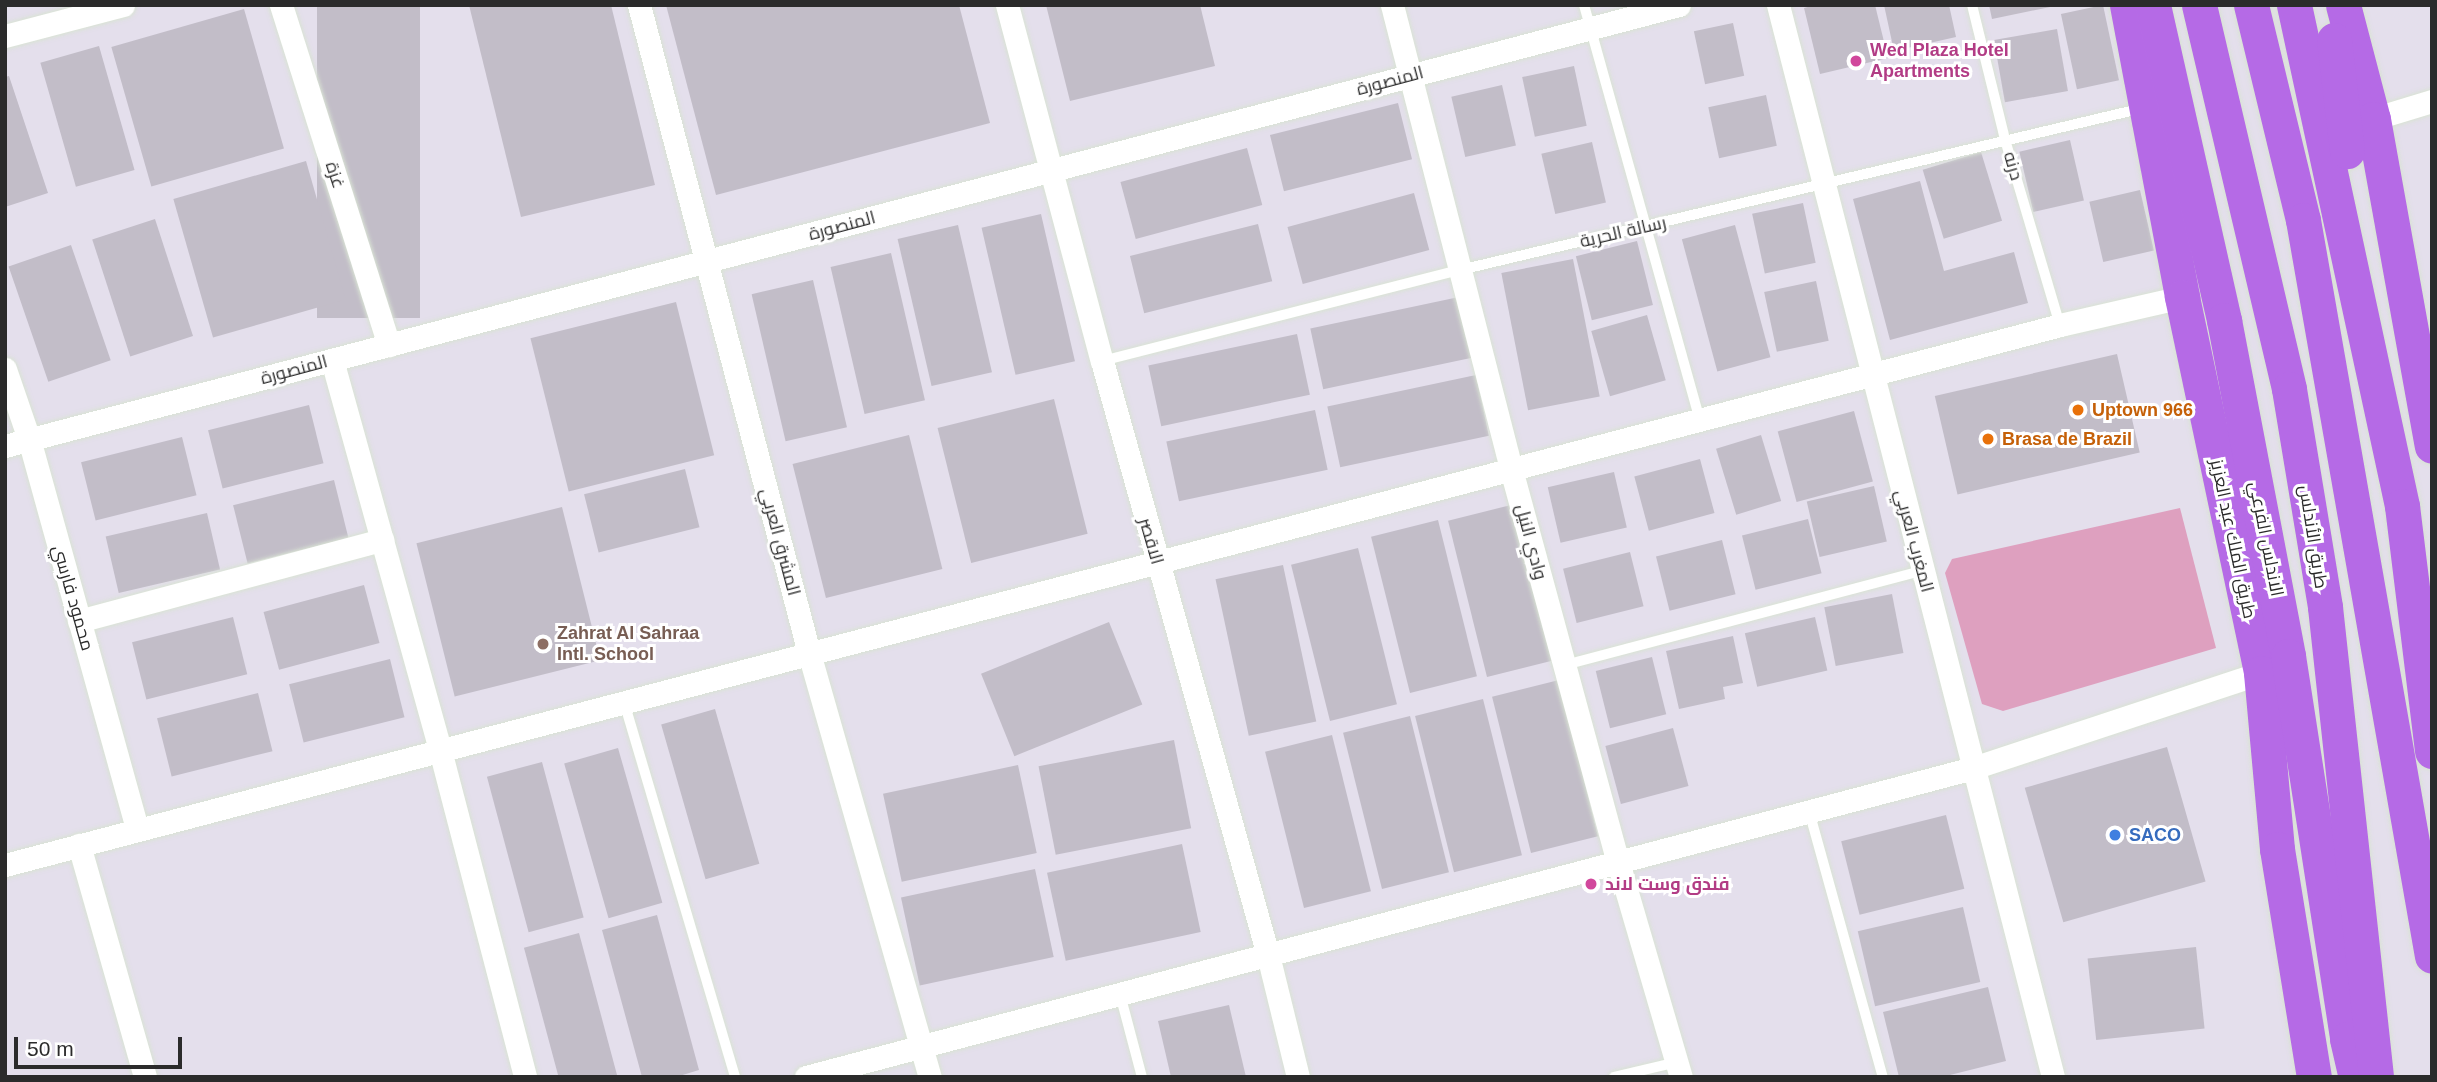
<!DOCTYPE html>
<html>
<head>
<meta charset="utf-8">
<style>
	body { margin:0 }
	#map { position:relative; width:2437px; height:1082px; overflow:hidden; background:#e4dfec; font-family:Helvetica,Cairo,sans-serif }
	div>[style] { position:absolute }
	.green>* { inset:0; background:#dea0bf }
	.building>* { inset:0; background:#c2bdc8; transform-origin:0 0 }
	.roads { filter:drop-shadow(0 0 2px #d9e3d4) drop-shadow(0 0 2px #d9e3d4) }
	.lane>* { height:10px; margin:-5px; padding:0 5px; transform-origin:5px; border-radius:5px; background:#fff }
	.street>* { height:23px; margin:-11.5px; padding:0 11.5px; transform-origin:11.5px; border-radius:11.5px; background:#fff }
	.primary>* { height:35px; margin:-17.5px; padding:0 17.5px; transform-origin:17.5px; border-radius:17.5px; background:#b56ae6 }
	.dots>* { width:19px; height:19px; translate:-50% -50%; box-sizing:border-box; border:4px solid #fff; border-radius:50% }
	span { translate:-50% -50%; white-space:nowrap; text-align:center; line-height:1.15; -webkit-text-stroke:6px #fff; paint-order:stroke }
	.hotel-label { font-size:18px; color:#b23c85; font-weight:700 }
	.left { translate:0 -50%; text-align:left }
	.street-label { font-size:18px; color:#2b2b2b }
	.food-label { font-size:18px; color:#c56008; font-weight:700 }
	.education-label { font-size:18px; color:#785e54; font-weight:700 }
	.shop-label { font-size:18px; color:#366cbe; font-weight:700 }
	.frame { position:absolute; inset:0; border:7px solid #2b2b2b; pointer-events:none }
	.scale { position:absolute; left:14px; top:1037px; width:168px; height:32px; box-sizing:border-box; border:4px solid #2b2b2b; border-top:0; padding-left:9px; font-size:21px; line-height:24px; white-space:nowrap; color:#2b2b2b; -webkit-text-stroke:5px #fff; paint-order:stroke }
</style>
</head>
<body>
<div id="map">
	<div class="green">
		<i style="clip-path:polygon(2180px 508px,2216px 648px,2003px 711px,1982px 704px,1945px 573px,1952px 559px)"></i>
	</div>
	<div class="building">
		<i style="left:317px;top:5px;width:103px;height:313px"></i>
		<i style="clip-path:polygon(469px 5px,611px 5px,655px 185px,521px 217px)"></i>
		<i style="clip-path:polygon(666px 5px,959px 5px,990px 123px,716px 195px)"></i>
		<i style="clip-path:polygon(1046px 5px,1200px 5px,1215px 66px,1070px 101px)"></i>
		<i style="clip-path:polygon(1815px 5px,1875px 5px,1888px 58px,1820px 74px,1804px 8px)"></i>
		<i style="clip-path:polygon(1884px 5px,1949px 5px,1956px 37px,1894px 51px)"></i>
		<i style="clip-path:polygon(1989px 5px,2055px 5px,2055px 6px,1992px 19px)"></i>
		<i style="left:2103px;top:5px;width:77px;height:43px;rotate:78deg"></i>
		<i style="left:244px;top:9px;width:145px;height:138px;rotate:74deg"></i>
		<i style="left:1733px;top:23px;width:54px;height:40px;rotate:78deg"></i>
		<i style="left:2057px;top:29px;width:63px;height:64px;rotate:80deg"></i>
		<i style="left:99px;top:46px;width:129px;height:61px;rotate:74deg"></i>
		<i style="left:1574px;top:66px;width:61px;height:53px;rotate:78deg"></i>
		<i style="clip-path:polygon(9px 76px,48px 193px,5px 207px,5px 77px)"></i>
		<i style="left:1502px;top:85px;width:62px;height:52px;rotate:77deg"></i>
		<i style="left:1766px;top:95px;width:52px;height:59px;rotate:78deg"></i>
		<i style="left:1398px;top:103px;width:58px;height:132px;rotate:76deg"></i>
		<i style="left:2070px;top:140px;width:62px;height:52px;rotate:77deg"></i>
		<i style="left:1592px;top:142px;width:62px;height:52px;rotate:77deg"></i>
		<i style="left:1247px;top:148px;width:59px;height:131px;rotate:75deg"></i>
		<i style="left:1981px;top:152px;width:72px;height:61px;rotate:73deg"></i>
		<i style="left:306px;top:161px;width:144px;height:138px;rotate:74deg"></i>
		<i style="clip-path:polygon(1920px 181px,1944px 271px,2014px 252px,2028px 303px,1890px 340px,1853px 199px)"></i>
		<i style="left:2140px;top:190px;width:62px;height:52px;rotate:77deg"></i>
		<i style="left:1414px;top:193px;width:59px;height:131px;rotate:75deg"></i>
		<i style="left:1803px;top:203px;width:61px;height:52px;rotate:78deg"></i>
		<i style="left:1041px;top:214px;width:151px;height:61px;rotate:77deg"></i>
		<i style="left:155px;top:219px;width:123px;height:66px;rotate:72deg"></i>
		<i style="left:1258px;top:224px;width:59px;height:132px;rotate:76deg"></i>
		<i style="left:958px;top:225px;width:151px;height:62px;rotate:77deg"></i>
		<i style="left:1735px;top:225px;width:137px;height:55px;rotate:75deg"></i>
		<i style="left:1637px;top:241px;width:66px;height:63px;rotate:76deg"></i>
		<i style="left:71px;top:245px;width:122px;height:66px;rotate:71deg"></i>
		<i style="left:891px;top:253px;width:151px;height:62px;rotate:77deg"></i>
		<i style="left:1573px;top:259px;width:140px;height:73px;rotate:79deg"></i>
		<i style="left:813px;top:280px;width:151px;height:63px;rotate:77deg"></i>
		<i style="left:1816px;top:281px;width:61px;height:53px;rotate:78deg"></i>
		<i style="left:1459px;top:297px;width:62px;height:152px;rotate:78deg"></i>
		<i style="left:676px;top:302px;width:158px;height:150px;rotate:76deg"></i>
		<i style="left:1647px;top:315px;width:68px;height:58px;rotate:74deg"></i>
		<i style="left:1297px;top:334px;width:62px;height:152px;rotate:78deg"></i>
		<i style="left:2117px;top:354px;width:101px;height:187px;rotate:77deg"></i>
		<i style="left:1476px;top:375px;width:62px;height:152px;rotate:78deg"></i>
		<i style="left:1054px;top:399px;width:139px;height:120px;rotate:76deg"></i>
		<i style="left:309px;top:405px;width:60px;height:104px;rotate:76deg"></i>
		<i style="left:1315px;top:410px;width:61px;height:152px;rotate:78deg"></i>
		<i style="left:1854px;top:411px;width:73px;height:79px;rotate:75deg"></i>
		<i style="left:909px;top:435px;width:138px;height:120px;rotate:76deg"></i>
		<i style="left:1761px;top:435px;width:69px;height:47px;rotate:73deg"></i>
		<i style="left:182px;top:437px;width:60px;height:104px;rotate:76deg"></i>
		<i style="left:1700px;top:459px;width:56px;height:68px;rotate:75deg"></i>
		<i style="left:685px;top:469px;width:60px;height:104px;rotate:76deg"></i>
		<i style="left:1614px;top:472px;width:57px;height:68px;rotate:77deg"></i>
		<i style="left:334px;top:480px;width:60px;height:104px;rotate:76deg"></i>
		<i style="left:1874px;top:486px;width:57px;height:69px;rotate:77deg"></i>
		<i style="left:1515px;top:504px;width:161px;height:69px;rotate:76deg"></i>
		<i style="left:562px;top:507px;width:158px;height:150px;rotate:76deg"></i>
		<i style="left:207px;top:513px;width:58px;height:104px;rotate:77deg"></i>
		<i style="left:1808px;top:519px;width:56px;height:68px;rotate:76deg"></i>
		<i style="left:1438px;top:520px;width:161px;height:69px;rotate:76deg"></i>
		<i style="left:1722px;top:540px;width:56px;height:68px;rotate:76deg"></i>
		<i style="left:1358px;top:548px;width:161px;height:69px;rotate:76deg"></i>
		<i style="left:1630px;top:552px;width:56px;height:69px;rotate:76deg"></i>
		<i style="left:1283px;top:565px;width:160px;height:69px;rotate:78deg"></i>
		<i style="left:364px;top:585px;width:60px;height:104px;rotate:75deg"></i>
		<i style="left:1892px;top:594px;width:60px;height:69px;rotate:79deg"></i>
		<i style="left:233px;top:617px;width:59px;height:104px;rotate:76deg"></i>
		<i style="left:1815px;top:617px;width:55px;height:72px;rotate:77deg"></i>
		<i style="left:1109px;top:622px;width:89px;height:138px;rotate:68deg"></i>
		<i style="clip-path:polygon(1733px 636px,1743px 683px,1723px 687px,1725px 699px,1679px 709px,1666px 651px)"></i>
		<i style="left:1652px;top:657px;width:59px;height:58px;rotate:76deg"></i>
		<i style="left:390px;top:659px;width:60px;height:104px;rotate:76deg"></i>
		<i style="left:1559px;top:680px;width:161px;height:69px;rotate:76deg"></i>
		<i style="left:258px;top:693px;width:60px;height:104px;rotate:76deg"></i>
		<i style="left:1483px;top:699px;width:161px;height:70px;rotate:76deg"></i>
		<i style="left:715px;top:709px;width:161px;height:56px;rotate:74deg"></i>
		<i style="left:1410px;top:716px;width:161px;height:69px;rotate:76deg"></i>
		<i style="left:1673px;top:728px;width:60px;height:70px;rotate:75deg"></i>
		<i style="left:1332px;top:735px;width:161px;height:69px;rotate:76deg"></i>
		<i style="left:1174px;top:740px;width:90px;height:138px;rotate:79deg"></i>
		<i style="left:2167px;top:747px;width:140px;height:148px;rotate:74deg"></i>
		<i style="left:618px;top:748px;width:161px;height:56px;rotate:74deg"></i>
		<i style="left:542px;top:762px;width:161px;height:57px;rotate:75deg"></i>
		<i style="left:1018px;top:765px;width:90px;height:138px;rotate:78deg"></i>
		<i style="left:1946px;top:815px;width:76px;height:108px;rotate:76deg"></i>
		<i style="left:1182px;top:844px;width:90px;height:138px;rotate:78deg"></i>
		<i style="left:1035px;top:869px;width:90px;height:137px;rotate:78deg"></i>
		<i style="left:1963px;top:907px;width:77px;height:108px;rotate:77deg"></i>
		<i style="clip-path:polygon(657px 915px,699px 1070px,676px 1077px,642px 1077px,602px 930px)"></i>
		<i style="left:579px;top:933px;width:149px;height:57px;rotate:75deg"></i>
		<i style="left:2196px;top:947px;width:82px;height:109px;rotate:84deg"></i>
		<i style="clip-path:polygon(1988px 987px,2006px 1061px,1942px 1077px,1899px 1077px,1883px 1012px)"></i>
		<i style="clip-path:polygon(1229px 1005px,1246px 1077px,1171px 1077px,1158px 1021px)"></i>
	</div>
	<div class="roads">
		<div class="lane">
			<i style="left:1584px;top:5px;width:431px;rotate:74.4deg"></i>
			<i style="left:1972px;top:5px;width:142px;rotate:76.2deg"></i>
			<i style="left:2006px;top:143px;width:190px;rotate:73.5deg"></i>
			<i style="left:1102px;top:361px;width:369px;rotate:-14.3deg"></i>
			<i style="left:1460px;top:270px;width:702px;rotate:-13.34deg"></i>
			<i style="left:1565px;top:665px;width:369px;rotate:-14.8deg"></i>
			<i style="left:624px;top:702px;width:391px;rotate:73.5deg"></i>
			<i style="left:1809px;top:811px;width:276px;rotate:74.5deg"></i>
			<i style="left:1120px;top:994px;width:86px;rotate:75.2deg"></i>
			<i style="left:1614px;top:1077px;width:65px;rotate:-13.4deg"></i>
		</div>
		<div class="street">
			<i style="left:281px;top:5px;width:357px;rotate:72.4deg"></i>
			<i style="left:639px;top:5px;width:670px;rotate:75.3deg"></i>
			<i style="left:809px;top:653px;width:441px;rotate:74.1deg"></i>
			<i style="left:1007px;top:5px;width:368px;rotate:75.1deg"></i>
			<i style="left:1102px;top:361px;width:617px;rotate:74.39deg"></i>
			<i style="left:1268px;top:955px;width:126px;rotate:76.2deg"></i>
			<i style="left:1392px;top:5px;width:479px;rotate:75.6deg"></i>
			<i style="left:1511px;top:469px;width:407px;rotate:74.8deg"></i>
			<i style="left:1618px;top:862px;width:224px;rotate:73.7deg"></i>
			<i style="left:1778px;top:5px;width:1107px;rotate:75.61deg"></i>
			<i style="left:5px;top:36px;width:122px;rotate:-14.7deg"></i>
			<i style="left:2373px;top:119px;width:62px;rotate:-17deg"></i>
			<i style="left:332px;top:360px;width:405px;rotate:74.5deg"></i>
			<i style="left:440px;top:750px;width:338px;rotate:75.4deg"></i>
			<i style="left:5px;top:369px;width:74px;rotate:71.1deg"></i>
			<i style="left:29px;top:439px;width:405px;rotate:74.5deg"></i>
			<i style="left:5px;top:446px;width:1731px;rotate:-14.76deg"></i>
			<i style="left:79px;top:621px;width:314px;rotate:-15deg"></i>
			<i style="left:79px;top:845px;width:241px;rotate:74.1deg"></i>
			<i style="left:5px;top:865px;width:2125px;rotate:-14.72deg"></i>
			<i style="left:2060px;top:325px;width:125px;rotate:-12.9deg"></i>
			<i style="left:806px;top:1077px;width:1207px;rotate:-14.83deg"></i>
			<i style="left:1973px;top:768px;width:303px;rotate:-18.3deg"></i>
		</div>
		<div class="primary">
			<i style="left:2127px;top:5px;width:297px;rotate:79.3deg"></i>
			<i style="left:2182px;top:297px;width:384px;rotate:78.1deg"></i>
			<i style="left:2261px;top:673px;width:177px;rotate:84.8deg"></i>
			<i style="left:2277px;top:849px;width:231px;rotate:80.8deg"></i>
			<i style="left:2153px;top:5px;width:323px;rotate:77.3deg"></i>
			<i style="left:2224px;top:320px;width:342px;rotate:79.2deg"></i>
			<i style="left:2288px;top:656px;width:388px;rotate:81.2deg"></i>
			<i style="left:2347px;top:1039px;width:39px;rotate:77deg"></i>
			<i style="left:2199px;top:5px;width:394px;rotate:76.8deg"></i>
			<i style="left:2289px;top:389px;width:221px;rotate:80.6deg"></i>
			<i style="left:2325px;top:607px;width:473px;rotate:83.8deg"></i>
			<i style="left:2251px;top:5px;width:221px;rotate:76.4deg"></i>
			<i style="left:2303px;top:220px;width:747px;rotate:80.06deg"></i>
			<i style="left:2294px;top:5px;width:513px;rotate:77.83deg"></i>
			<i style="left:2402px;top:506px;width:247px;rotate:83deg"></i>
			<i style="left:2343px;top:5px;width:118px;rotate:75.3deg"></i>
			<i style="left:2373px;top:119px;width:332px;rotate:79.8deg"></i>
			<i style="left:2334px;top:40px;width:112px;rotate:83.3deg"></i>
		</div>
	</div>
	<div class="dots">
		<i style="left:1856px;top:61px;background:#d1479c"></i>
		<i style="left:2078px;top:410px;background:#e8710a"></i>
		<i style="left:1988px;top:439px;background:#e8710a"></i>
		<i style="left:543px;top:644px;background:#8d6e63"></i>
		<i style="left:2115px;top:835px;background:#3f7fe0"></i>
		<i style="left:1591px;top:884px;background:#d1479c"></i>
	</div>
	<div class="hotel-label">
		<span class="left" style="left:1870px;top:61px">Wed Plaza Hotel<br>Apartments</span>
		<span class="left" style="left:1605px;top:884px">فندق وست لاند</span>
	</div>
	<div class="street-label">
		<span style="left:1390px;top:81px;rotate:-15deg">المنصورة</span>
		<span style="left:2013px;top:166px;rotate:74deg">درنه</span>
		<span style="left:335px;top:175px;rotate:72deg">غزة</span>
		<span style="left:842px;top:226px;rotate:-15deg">المنصورة</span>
		<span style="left:1623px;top:232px;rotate:-13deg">رسالة الحرية</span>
		<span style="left:294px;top:370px;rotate:-15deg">المنصورة</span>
		<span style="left:2313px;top:537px;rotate:81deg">طريق الأندلس</span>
		<span style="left:2233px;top:539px;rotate:78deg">طريق الملك عبد العزيز</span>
		<span style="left:2266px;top:539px;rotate:79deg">الاندلس الفرعي</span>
		<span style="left:1151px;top:541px;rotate:74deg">الاقصر</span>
		<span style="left:1914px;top:541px;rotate:75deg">المغرب العربي</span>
		<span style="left:780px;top:542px;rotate:75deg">المشرق العربي</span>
		<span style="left:1531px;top:542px;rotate:75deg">وادي النيل</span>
		<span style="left:73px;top:598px;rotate:74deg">محمود فارسي</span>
	</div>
	<div class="food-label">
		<span class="left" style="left:2092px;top:410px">Uptown 966</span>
		<span class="left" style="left:2002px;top:439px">Brasa de Brazil</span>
	</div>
	<div class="education-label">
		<span class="left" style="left:557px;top:644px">Zahrat Al Sahraa<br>Intl. School</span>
	</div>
	<div class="shop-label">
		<span class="left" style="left:2129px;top:835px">SACO</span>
	</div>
	<div class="frame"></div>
	<div class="scale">50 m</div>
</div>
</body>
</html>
